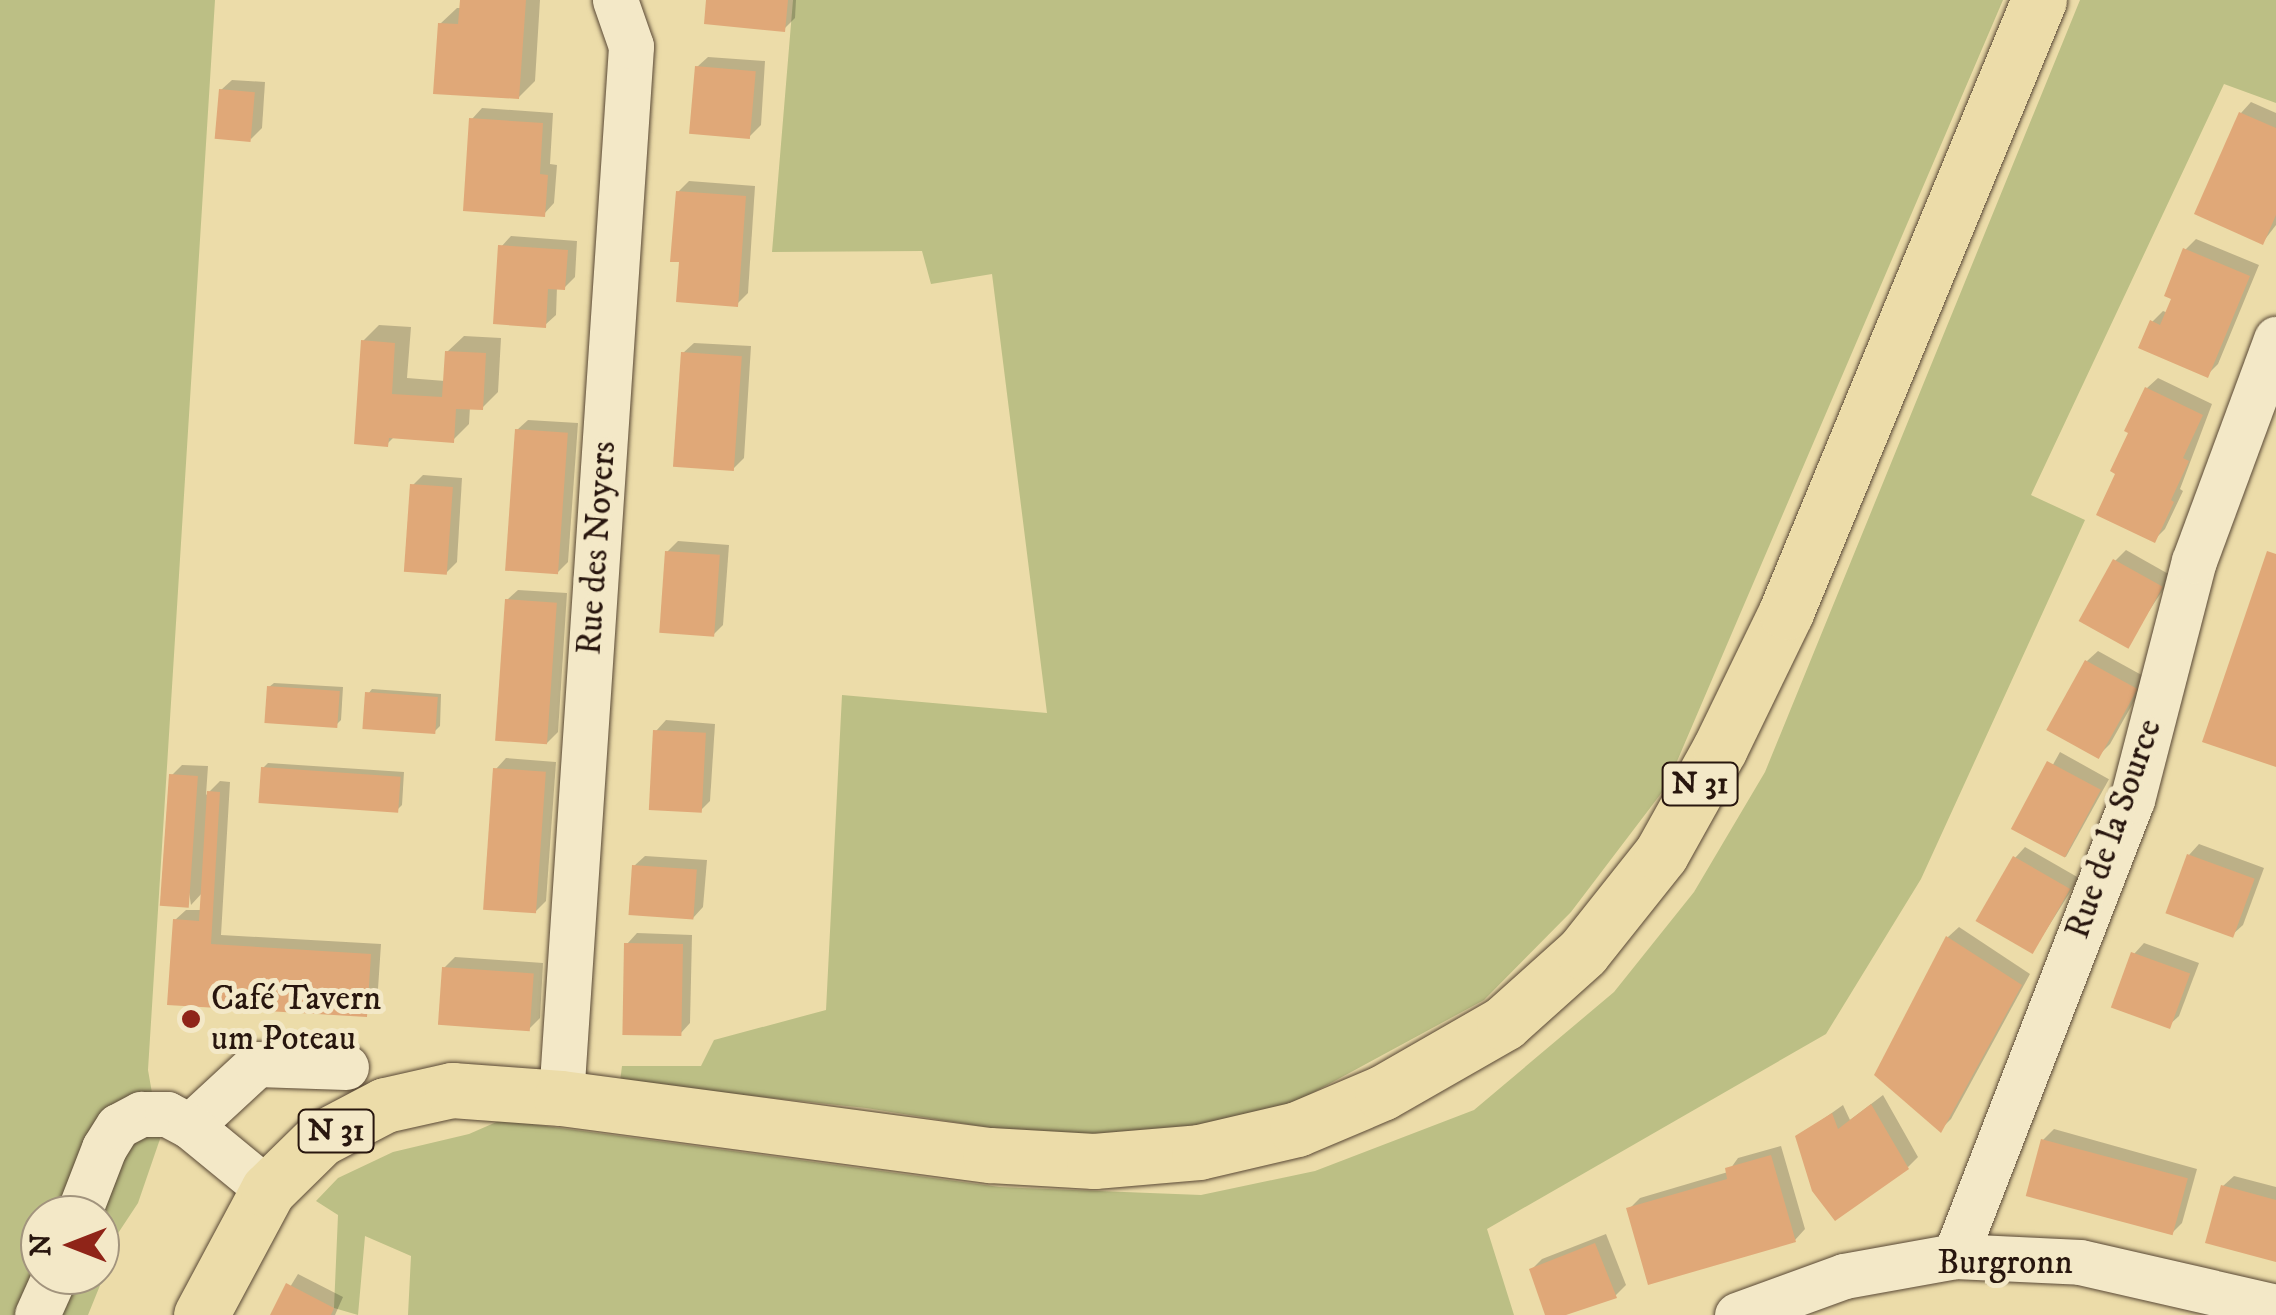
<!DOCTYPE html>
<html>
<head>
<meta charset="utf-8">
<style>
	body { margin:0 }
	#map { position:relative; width:2276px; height:1315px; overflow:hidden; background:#ecdca9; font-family:"IM FELL DW Pica",serif }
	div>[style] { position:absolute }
	.green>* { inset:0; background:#bcbf85 }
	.shadow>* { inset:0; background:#0003; transform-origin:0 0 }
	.building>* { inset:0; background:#e0a878; transform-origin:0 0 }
	.roads { filter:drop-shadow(0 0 2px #594835) drop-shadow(0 0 2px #594835) }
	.minor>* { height:45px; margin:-22.5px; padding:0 22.5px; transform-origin:22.5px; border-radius:22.5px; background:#f3e8c7 }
	.major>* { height:55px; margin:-27.5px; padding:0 27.5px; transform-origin:27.5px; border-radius:27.5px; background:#ecdca9 }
	.dots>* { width:28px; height:28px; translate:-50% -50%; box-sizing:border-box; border:5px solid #f3e8c7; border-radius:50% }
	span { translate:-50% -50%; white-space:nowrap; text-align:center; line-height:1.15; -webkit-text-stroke:10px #f3e8c7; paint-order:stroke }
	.shield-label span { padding:2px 8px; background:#f3e8c7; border:2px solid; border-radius:8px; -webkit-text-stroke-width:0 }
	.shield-label { font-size:32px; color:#28160e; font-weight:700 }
	.street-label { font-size:35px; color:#28160e }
	.poi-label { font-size:35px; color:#28160e }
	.left { translate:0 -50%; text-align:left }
	.north { position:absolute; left:20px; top:1195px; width:100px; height:100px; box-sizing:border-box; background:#f3e8c7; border:2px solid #a2947d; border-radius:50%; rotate:270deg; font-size:28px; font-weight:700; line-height:40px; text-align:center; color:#28160e }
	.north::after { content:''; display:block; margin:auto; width:35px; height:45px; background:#8f2418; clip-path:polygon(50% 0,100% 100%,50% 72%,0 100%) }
</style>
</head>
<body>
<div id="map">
	<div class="green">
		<i style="clip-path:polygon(evenodd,0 0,215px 0,148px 1070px,160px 1139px,138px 1203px,101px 1259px,103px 1278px,88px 1315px,0 1315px,0 0,40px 1215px,100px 1215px,100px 1275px,40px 1275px,40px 1215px)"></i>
		<i style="clip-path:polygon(793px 0,2003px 0,1666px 787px,1571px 912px,1484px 1000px,1294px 1103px,1183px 1132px,1073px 1141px,866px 1108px,620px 1082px,622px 1066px,701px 1066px,714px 1040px,826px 1010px,842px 695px,1047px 713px,992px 274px,931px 284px,922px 251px,772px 252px)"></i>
		<i style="clip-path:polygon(2080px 0,2276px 0,2276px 103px,2224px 84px,2031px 495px,2085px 520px,1921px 879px,1826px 1034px,1487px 1229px,1514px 1315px,408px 1315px,411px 1256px,365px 1236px,358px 1315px,334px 1308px,338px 1215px,316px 1201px,338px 1178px,393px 1152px,469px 1134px,501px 1120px,1000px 1187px,1201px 1195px,1315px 1171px,1474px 1110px,1614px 992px,1694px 892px,1765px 772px)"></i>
	</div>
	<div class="shadow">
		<i style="clip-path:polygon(463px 0,540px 0,535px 81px,519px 97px,440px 24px,457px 8px,462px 8px)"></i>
		<i style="clip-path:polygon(709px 0,796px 0,795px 18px,784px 29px)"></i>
		<i style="clip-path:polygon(708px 57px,765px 61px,761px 125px,750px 136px,697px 67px)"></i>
		<i style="clip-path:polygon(232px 80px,265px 82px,262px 128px,251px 139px,221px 90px)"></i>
		<i style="clip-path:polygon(2251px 102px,2276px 113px,2276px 225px,2263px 242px,2241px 113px)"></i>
		<i style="clip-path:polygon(482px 108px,553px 113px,550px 164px,557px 165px,554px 203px,544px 214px,472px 119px)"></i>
		<i style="clip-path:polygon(689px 181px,755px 186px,748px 293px,737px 304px,682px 260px,678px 192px)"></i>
		<i style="clip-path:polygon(511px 236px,577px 241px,575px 277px,564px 288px,557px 287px,556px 315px,545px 325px,501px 247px)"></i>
		<i style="clip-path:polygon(2196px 239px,2259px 265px,2218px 364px,2207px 375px,2152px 322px,2163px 311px,2168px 313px,2186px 249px)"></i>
		<i style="clip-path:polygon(379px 325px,411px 327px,407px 378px,445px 381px,447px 352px,464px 336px,501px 338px,498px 392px,482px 408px,470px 407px,469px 424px,453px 440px,395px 436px,387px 444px,363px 341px)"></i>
		<i style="clip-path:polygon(694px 343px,751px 346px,744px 458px,734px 468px,683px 353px)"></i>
		<i style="clip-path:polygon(2158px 378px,2212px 404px,2180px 489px,2183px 491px,2165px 529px,2154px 540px,2119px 472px,2147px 388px)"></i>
		<i style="clip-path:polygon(528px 420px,578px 423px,568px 562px,557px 573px,517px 430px)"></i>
		<i style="clip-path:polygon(423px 475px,462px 478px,457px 562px,446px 573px,412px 486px)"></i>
		<i style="clip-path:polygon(678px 541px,729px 545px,723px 625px,713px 635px,667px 552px)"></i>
		<i style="clip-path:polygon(2126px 550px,2172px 576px,2126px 646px,2115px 561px)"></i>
		<i style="clip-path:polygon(518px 590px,567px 593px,558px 732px,547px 743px,507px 600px)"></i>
		<i style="clip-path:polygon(2098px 651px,2147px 678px,2110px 744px,2099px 755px,2087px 661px)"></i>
		<i style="clip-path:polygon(274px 683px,343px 687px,341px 720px,336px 725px,269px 687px)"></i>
		<i style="clip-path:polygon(372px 689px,441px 694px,440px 726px,435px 731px,368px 694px)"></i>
		<i style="clip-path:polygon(666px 720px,715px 724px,710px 801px,699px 812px,656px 731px)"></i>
		<i style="left:2060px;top:752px;width:56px;height:89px;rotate:29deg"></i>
		<i style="clip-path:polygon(506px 758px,556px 762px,546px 901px,535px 912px,496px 769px)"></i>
		<i style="clip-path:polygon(268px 763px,404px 772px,402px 805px,397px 810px,263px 768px)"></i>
		<i style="clip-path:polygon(182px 765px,208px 766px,206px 795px,220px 781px,230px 782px,221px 935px,381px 944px,377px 1004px,366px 1015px,169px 1002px,175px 920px,186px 910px,202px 910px,203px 892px,191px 905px,171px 776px)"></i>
		<i style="clip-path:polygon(2199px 844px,2264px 868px,2243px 925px,2232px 935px,2189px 855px)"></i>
		<i style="clip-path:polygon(2025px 847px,2079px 878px,2033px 951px,2015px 858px)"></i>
		<i style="clip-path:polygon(645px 856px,707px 860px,703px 907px,693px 918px,634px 866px)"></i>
		<i style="clip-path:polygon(1959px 927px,2030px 974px,1951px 1119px,1940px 1130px,1878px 1074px,1948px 937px)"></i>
		<i style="clip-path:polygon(637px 933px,692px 935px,690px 1023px,680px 1034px,627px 944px)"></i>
		<i style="clip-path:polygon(2144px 943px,2199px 963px,2179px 1016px,2168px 1026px,2134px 954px)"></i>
		<i style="clip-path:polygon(455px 957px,543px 963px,540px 1018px,529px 1029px,444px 968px)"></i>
		<i style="clip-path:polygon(1883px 1095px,1918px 1157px,1908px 1167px,1798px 1137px,1843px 1105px,1850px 1120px)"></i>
		<i style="clip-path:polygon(2054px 1129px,2197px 1169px,2182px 1223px,2171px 1234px,2043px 1140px)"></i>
		<i style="clip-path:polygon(1781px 1146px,1805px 1229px,1795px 1240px,1629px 1209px,1640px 1198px,1728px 1172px,1738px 1158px)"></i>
		<i style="clip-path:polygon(2234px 1176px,2276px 1187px,2276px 1259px,2223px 1186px)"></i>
		<i style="clip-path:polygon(1606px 1234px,1626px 1285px,1615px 1296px,1547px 1315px,1532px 1269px,1542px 1259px)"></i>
		<i style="clip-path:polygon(298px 1274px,343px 1297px,335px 1315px,273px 1315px)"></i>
	</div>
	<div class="building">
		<i style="clip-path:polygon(460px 0,526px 0,519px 99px,433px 94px,438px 23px,458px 24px)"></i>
		<i style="clip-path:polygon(706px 0,788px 0,785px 32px,704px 24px)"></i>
		<i style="left:695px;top:66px;width:61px;height:68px;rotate:5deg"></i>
		<i style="left:219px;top:89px;width:36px;height:50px;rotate:5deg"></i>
		<i style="clip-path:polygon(2239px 112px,2276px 128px,2276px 215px,2263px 245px,2194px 214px)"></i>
		<i style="clip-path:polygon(469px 118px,543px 123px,540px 174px,548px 175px,545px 217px,463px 211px)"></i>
		<i style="clip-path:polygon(676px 191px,746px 196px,738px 307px,676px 302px,679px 262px,670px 262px)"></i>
		<i style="clip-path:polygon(498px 245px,568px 250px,565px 290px,548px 289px,546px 328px,493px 324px)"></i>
		<i style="clip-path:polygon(2183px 248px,2250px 276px,2208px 378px,2138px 348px,2150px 320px,2160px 325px,2171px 299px,2164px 296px)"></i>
		<i style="clip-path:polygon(361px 340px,395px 343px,392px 394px,442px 397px,445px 351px,486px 353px,483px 410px,456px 409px,454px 443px,389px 438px,388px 447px,354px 444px)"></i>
		<i style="left:681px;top:352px;width:61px;height:115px;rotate:4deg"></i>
		<i style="clip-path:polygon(2145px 387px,2203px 415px,2183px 458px,2189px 461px,2171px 500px,2174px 502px,2155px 543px,2096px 515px,2115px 474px,2110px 471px,2128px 433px,2124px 431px)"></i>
		<i style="left:515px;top:429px;width:53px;height:142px;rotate:4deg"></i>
		<i style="left:410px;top:484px;width:43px;height:88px;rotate:4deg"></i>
		<i style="left:665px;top:551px;width:55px;height:82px;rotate:4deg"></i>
		<i style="clip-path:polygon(2267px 551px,2276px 554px,2276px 767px,2202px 742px)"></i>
		<i style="left:2113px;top:559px;width:57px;height:71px;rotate:29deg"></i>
		<i style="left:505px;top:599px;width:52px;height:142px;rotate:4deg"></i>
		<i style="left:2085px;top:660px;width:60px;height:80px;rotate:29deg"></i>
		<i style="left:267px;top:686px;width:73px;height:37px;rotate:4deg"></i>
		<i style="left:365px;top:692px;width:73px;height:37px;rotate:4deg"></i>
		<i style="left:653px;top:730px;width:53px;height:80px;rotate:3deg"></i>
		<i style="left:2047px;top:761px;width:61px;height:77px;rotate:28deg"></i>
		<i style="left:261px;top:767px;width:140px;height:36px;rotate:4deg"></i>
		<i style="left:493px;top:768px;width:53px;height:142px;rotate:4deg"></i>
		<i style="left:169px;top:774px;width:29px;height:132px;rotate:4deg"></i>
		<i style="clip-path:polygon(207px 791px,220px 792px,211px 944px,371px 954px,367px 1017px,167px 1005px,173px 919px,199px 921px)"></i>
		<i style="left:2187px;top:854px;width:72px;height:63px;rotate:20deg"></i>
		<i style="left:2013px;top:856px;width:66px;height:75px;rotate:30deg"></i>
		<i style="left:632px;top:865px;width:65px;height:50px;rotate:4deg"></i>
		<i style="clip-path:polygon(1946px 936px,2022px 985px,1941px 1133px,1874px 1075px)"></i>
		<i style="left:624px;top:943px;width:59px;height:92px;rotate:1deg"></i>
		<i style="left:2131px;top:952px;width:63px;height:59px;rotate:20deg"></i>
		<i style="left:442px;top:967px;width:92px;height:58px;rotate:4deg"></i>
		<i style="clip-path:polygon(1871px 1104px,1909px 1169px,1835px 1221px,1812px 1191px,1795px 1136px,1832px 1113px,1838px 1129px)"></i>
		<i style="left:2041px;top:1139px;width:152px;height:59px;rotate:15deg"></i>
		<i style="clip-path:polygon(1771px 1155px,1796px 1242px,1648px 1285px,1626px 1208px,1727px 1179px,1725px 1168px)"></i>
		<i style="clip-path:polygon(2221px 1185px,2276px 1200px,2276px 1262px,2205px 1243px)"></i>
		<i style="clip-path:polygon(1595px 1243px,1617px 1298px,1566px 1315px,1545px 1315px,1529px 1269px)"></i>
		<i style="clip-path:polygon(286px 1283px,334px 1308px,331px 1315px,270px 1315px)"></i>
	</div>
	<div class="roads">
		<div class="minor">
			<i style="left:561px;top:1098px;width:1054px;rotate:-86.19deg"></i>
			<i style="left:631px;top:46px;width:49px;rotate:-109.2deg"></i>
			<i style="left:190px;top:1126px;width:91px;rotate:-42.8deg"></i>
			<i style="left:257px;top:1064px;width:89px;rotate:1.9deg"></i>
			<i style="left:78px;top:1215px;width:72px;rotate:-68.8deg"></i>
			<i style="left:104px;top:1148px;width:26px;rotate:-58deg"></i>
			<i style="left:118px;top:1126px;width:26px;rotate:-28deg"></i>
			<i style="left:141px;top:1114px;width:26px"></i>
			<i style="left:167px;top:1114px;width:26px;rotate:28deg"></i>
			<i style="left:190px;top:1126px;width:101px;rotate:39.4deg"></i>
			<i style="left:1955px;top:1256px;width:489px;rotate:-68.8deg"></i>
			<i style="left:2132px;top:800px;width:247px;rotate:-75.5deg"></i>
			<i style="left:2194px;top:561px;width:237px;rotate:-69.7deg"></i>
			<i style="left:37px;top:1315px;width:44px;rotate:-65.8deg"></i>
			<i style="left:1737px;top:1315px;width:114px;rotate:-20deg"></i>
			<i style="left:1844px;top:1276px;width:113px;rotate:-10.2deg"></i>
			<i style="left:1955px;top:1256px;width:125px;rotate:2.7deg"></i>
			<i style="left:2080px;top:1262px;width:201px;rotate:12.9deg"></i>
		</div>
		<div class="major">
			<i style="left:201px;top:1315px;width:142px;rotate:-61.8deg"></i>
			<i style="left:268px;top:1190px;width:73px;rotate:-44.4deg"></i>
			<i style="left:320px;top:1139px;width:73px;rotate:-27.6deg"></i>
			<i style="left:385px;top:1105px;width:69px;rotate:-12.6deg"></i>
			<i style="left:452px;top:1090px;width:109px;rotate:4.2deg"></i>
			<i style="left:561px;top:1098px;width:433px;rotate:7.6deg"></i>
			<i style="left:990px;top:1155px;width:104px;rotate:3.3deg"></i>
			<i style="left:1094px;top:1161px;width:105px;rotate:-4.9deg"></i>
			<i style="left:1199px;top:1152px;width:101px;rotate:-13.2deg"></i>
			<i style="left:1297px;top:1129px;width:92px;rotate:-23deg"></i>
			<i style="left:1382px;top:1093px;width:141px;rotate:-29.8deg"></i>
			<i style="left:1504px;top:1023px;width:106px;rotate:-41.9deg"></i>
			<i style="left:1583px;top:952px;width:125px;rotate:-51.5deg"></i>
			<i style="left:1661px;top:854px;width:121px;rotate:-60.9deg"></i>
			<i style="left:1720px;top:748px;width:151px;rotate:-64.1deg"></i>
			<i style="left:1786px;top:612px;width:662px;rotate:-67.54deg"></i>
		</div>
	</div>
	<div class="dots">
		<i style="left:191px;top:1019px;background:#8f2418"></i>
	</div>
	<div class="shield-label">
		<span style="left:1700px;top:784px">N 31</span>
		<span style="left:336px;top:1131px">N 31</span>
	</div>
	<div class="street-label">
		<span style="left:597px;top:548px;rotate:-86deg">Rue des Noyers</span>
		<span style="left:2114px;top:829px;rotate:-71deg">Rue de la Source</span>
		<span style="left:2005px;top:1263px">Burgronn</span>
	</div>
	<div class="poi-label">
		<span class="left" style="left:211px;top:1019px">Café Tavern<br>um Poteau</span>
	</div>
	<div class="north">N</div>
</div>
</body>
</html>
